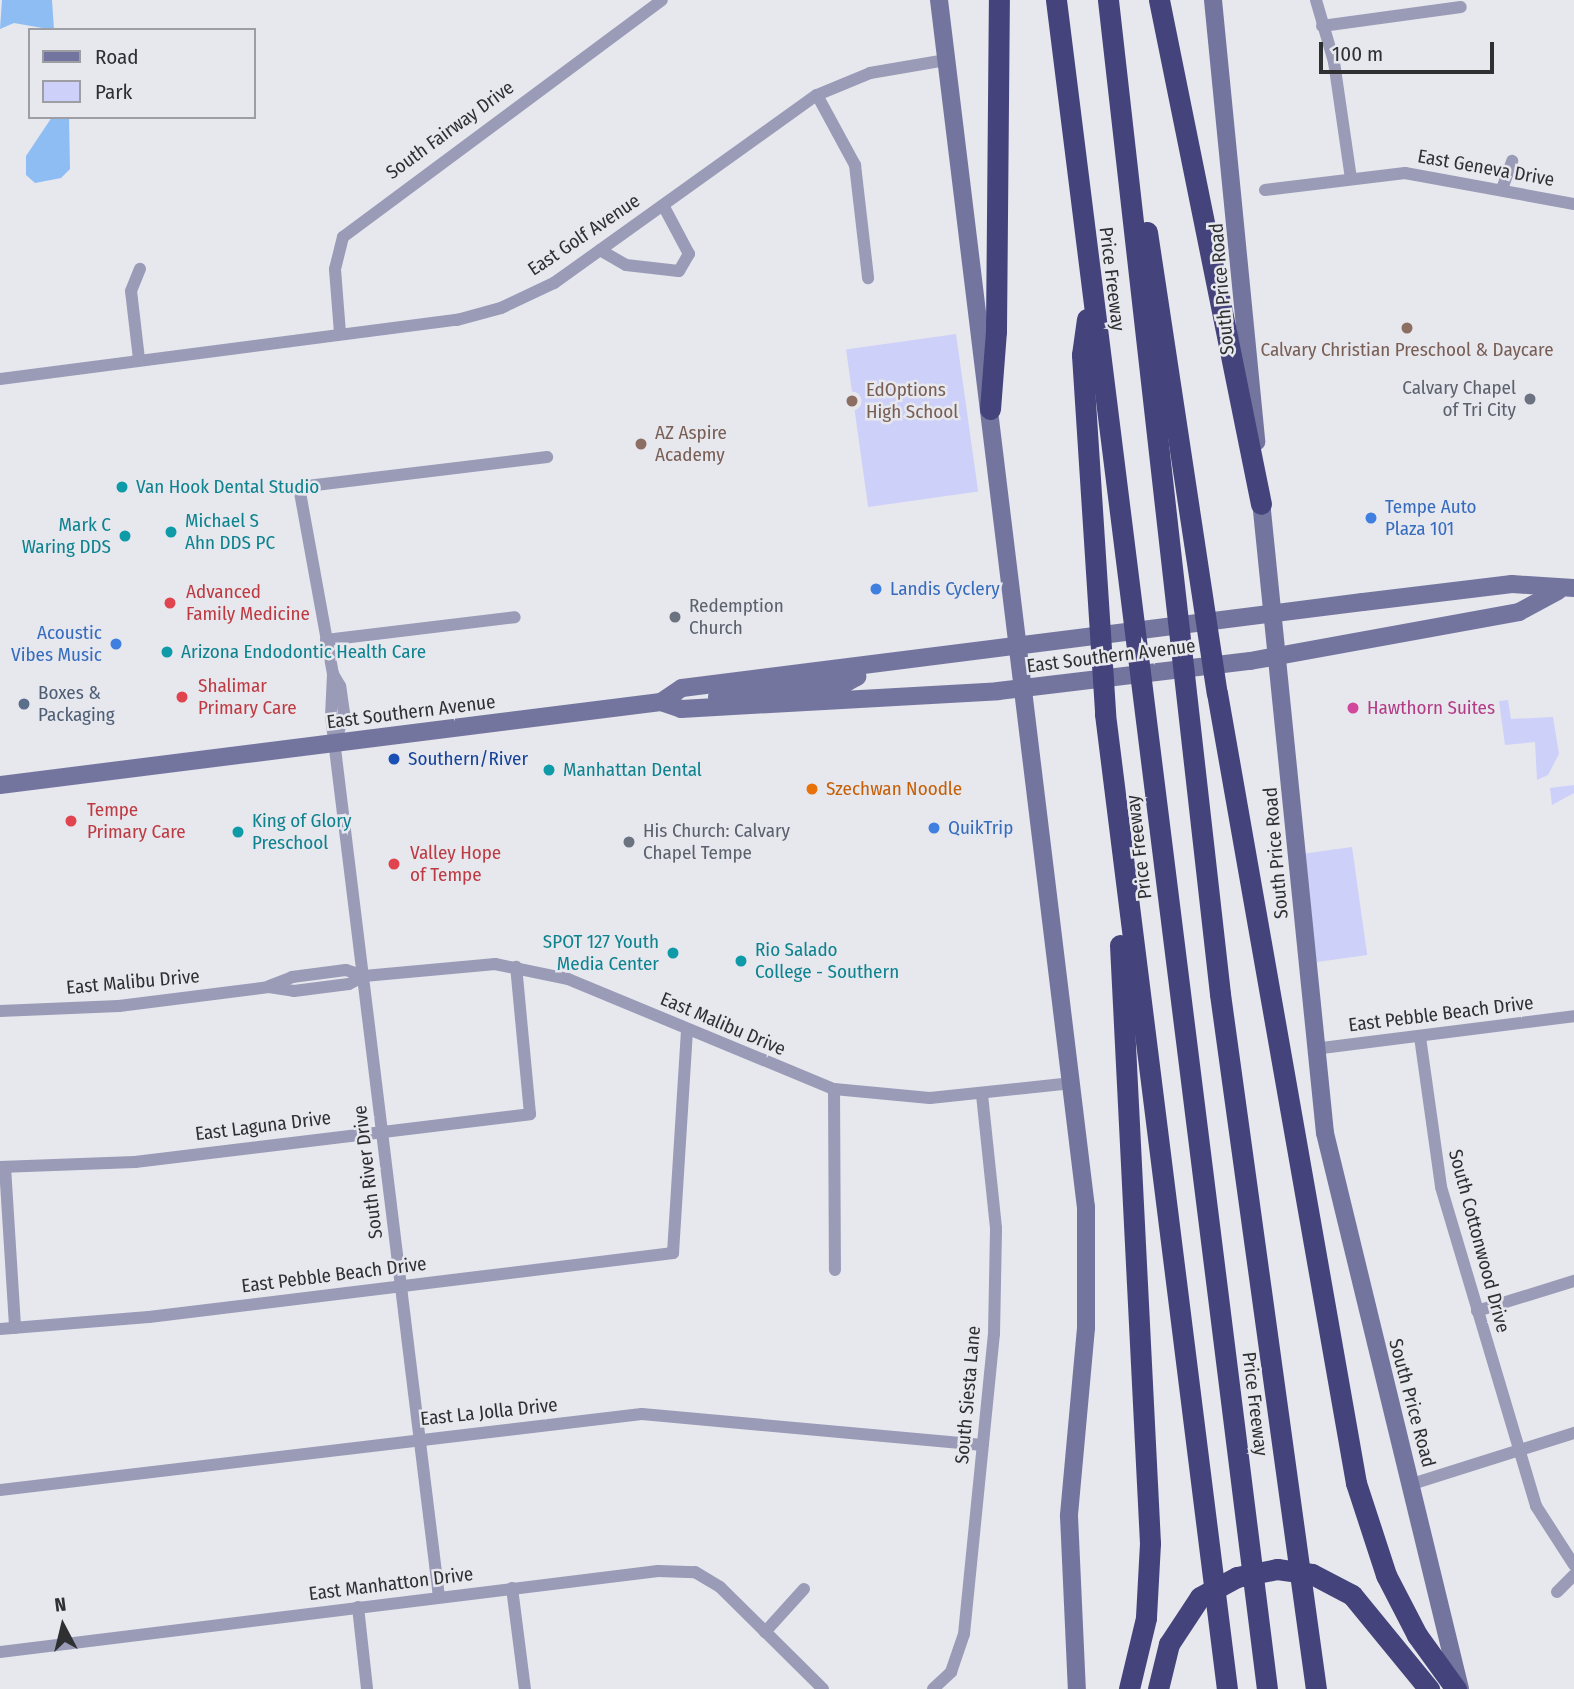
<!DOCTYPE html>
<html>
<head>
<meta charset="utf-8">
<style>
	body { margin:0 }
	#map { position:relative; width:1574px; height:1689px; overflow:hidden; background:#e7e7ee; font-family:"Fira Sans Condensed",sans-serif }
	div>[style] { position:absolute }
	.green>* { inset:0; background:#cdd0f8; transform-origin:0 0 }
	.water>* { inset:0; background:#8dbdf3 }
	.street>* { height:12px; margin:-6px; padding:0 6px; transform-origin:6px; border-radius:6px; background:#999bb7 }
	.secondary>* { height:18px; margin:-9px; padding:0 9px; transform-origin:9px; border-radius:9px; background:#74759f }
	.highway>* { height:21px; margin:-10.5px; padding:0 10.5px; transform-origin:10.5px; border-radius:10.5px; background:#45437b }
	.dots>* { width:19px; height:19px; translate:-50% -50%; box-sizing:border-box; border:4px solid #e7e7ee; border-radius:50% }
	span { translate:-50% -50%; white-space:nowrap; text-align:center; line-height:1.15; -webkit-text-stroke:5px #e7e7ee; paint-order:stroke }
	.street-label { font-size:19px; color:#2f3032 }
	.education-label { font-size:19px; color:#785e54 }
	.left { translate:0 -50%; text-align:left }
	.worship-label { font-size:19px; color:#5b616d }
	.right { translate:-100% -50%; text-align:right }
	.culture-label { font-size:19px; color:#0d838f }
	.shop-label { font-size:19px; color:#366cbe }
	.health-label { font-size:19px; color:#be3a42 }
	.service-label { font-size:19px; color:#4e5e75 }
	.hotel-label { font-size:19px; color:#b23c85 }
	.transit-label { font-size:19px; color:#164399 }
	.food-label { font-size:19px; color:#c56008 }
	.legend { position:absolute; left:28px; top:28px; width:228px; height:91px; box-sizing:border-box; background:#e7e7ee; border:2px solid #9d9ea3; margin:0; padding:9px 12px; list-style:none; font-size:21px; color:#2f3032 }
	.legend li { display:flex; align-items:center; gap:14px; height:35px }
	.legend b { width:35px; border:2px solid #9d9ea3 }
	.north { position:absolute; left:28px; top:1591px; width:70px; height:70px; -webkit-text-stroke:5px #e7e7ee; paint-order:stroke; rotate:353deg; font-size:19px; font-weight:700; line-height:28px; text-align:center; color:#2f3032 }
	.north::after { content:''; display:block; margin:auto; width:24px; height:32px; background:#2f3032; clip-path:polygon(50% 0,100% 100%,50% 72%,0 100%) }
	.scale { position:absolute; left:1319px; top:42px; width:175px; height:32px; box-sizing:border-box; border:4px solid #2f3032; border-top:0; padding-left:9px; font-size:21px; line-height:24px; white-space:nowrap; color:#2f3032; -webkit-text-stroke:5px #e7e7ee; paint-order:stroke }
</style>
</head>
<body>
<div id="map">
	<div class="green">
		<i style="left:956px;top:334px;width:159px;height:111px;rotate:82deg"></i>
		<i style="clip-path:polygon(1508px 700px,1511px 719px,1553px 717px,1559px 754px,1548px 775px,1537px 780px,1535px 742px,1505px 745px,1499px 701px)"></i>
		<i style="clip-path:polygon(1574px 785px,1574px 793px,1552px 805px,1550px 788px)"></i>
		<i style="left:1352px;top:847px;width:109px;height:51px;rotate:82deg"></i>
	</div>
	<div class="water">
		<i style="clip-path:polygon(2px 0,52px 0,54px 30px,14px 23px,0 29px)"></i>
		<i style="clip-path:polygon(52px 117px,69px 117px,70px 169px,61px 178px,35px 183px,26px 175px,26px 156px)"></i>
	</div>
	<div class="street">
		<i style="left:1316px;top:0;width:65px;rotate:73.8deg"></i>
		<i style="left:1334px;top:62px;width:117px;rotate:81.7deg"></i>
		<i style="left:1322px;top:26px;width:140px;rotate:-7.8deg"></i>
		<i style="left:817px;top:95px;width:80px;rotate:61.5deg"></i>
		<i style="left:855px;top:165px;width:114px;rotate:83.4deg"></i>
		<i style="left:1502px;top:189px;width:30px;rotate:-70deg"></i>
		<i style="left:1265px;top:190px;width:141px;rotate:-6.9deg"></i>
		<i style="left:1405px;top:173px;width:172px;rotate:10.4deg"></i>
		<i style="left:600px;top:250px;width:30px;rotate:30deg"></i>
		<i style="left:626px;top:265px;width:53px;rotate:6.5deg"></i>
		<i style="left:679px;top:271px;width:20px;rotate:-60deg"></i>
		<i style="left:689px;top:254px;width:55px;rotate:-118deg"></i>
		<i style="left:340px;top:333px;width:64px;rotate:-94.5deg"></i>
		<i style="left:335px;top:269px;width:33px;rotate:-76deg"></i>
		<i style="left:343px;top:237px;width:397px;rotate:-36.6deg"></i>
		<i style="left:139px;top:359px;width:68px;rotate:-96.7deg"></i>
		<i style="left:131px;top:291px;width:24px;rotate:-68deg"></i>
		<i style="left:0;top:379px;width:461px;rotate:-7.4deg"></i>
		<i style="left:457px;top:320px;width:46px;rotate:-15.3deg"></i>
		<i style="left:501px;top:308px;width:59px;rotate:-25.3deg"></i>
		<i style="left:554px;top:283px;width:323px;rotate:-35.6deg"></i>
		<i style="left:817px;top:95px;width:57px;rotate:-22.5deg"></i>
		<i style="left:870px;top:73px;width:77px;rotate:-9.7deg"></i>
		<i style="left:326px;top:640px;width:190px;rotate:-6.9deg"></i>
		<i style="left:333px;top:674px;width:42px;rotate:92.7deg"></i>
		<i style="left:331px;top:716px;width:888px;rotate:83.01deg"></i>
		<i style="left:337px;top:737px;width:25px;rotate:-74deg"></i>
		<i style="left:344px;top:713px;width:27px;rotate:-98deg"></i>
		<i style="left:340px;top:686px;width:14px;rotate:-120deg"></i>
		<i style="left:333px;top:674px;width:190px;rotate:-100.3deg"></i>
		<i style="left:299px;top:487px;width:250px;rotate:-6.9deg"></i>
		<i style="left:269px;top:986px;width:25px;rotate:-21deg"></i>
		<i style="left:292px;top:977px;width:54px;rotate:-7.4deg"></i>
		<i style="left:346px;top:970px;width:19px;rotate:18deg"></i>
		<i style="left:0;top:1011px;width:119px;rotate:-2.4deg"></i>
		<i style="left:119px;top:1006px;width:151px;rotate:-7.2deg"></i>
		<i style="left:269px;top:987px;width:25px;rotate:9deg"></i>
		<i style="left:294px;top:991px;width:55px;rotate:-7.3deg"></i>
		<i style="left:349px;top:984px;width:17px;rotate:-28deg"></i>
		<i style="left:364px;top:976px;width:132px;rotate:-5.2deg"></i>
		<i style="left:495px;top:964px;width:75px;rotate:11.6deg"></i>
		<i style="left:568px;top:979px;width:288px;rotate:22.5deg"></i>
		<i style="left:834px;top:1089px;width:96px;rotate:5.4deg"></i>
		<i style="left:930px;top:1098px;width:143px;rotate:-6deg"></i>
		<i style="left:1420px;top:1037px;width:151px;rotate:82deg"></i>
		<i style="left:1441px;top:1187px;width:333px;rotate:73.4deg"></i>
		<i style="left:1536px;top:1506px;width:70px;rotate:57.2deg"></i>
		<i style="left:1314px;top:1049px;width:262px;rotate:-7.2deg"></i>
		<i style="left:834px;top:1089px;width:181px;rotate:89.7deg"></i>
		<i style="left:0;top:1167px;width:135px;rotate:-2.1deg"></i>
		<i style="left:135px;top:1162px;width:398px;rotate:-6.9deg"></i>
		<i style="left:530px;top:1114px;width:148px;rotate:-95.4deg"></i>
		<i style="left:5px;top:1167px;width:161px;rotate:86.4deg"></i>
		<i style="left:1477px;top:1311px;width:102px;rotate:-17.2deg"></i>
		<i style="left:0;top:1329px;width:149px;rotate:-4.6deg"></i>
		<i style="left:149px;top:1317px;width:528px;rotate:-6.96deg"></i>
		<i style="left:673px;top:1253px;width:223px;rotate:-86.4deg"></i>
		<i style="left:1412px;top:1484px;width:170px;rotate:-17.5deg"></i>
		<i style="left:0;top:1490px;width:646px;rotate:-6.75deg"></i>
		<i style="left:642px;top:1414px;width:342px;rotate:5.2deg"></i>
		<i style="left:512px;top:1588px;width:102px;rotate:82.7deg"></i>
		<i style="left:1557px;top:1592px;width:24px;rotate:-45deg"></i>
		<i style="left:358px;top:1607px;width:82px;rotate:83.7deg"></i>
		<i style="left:765px;top:1632px;width:58px;rotate:-47.8deg"></i>
		<i style="left:0;top:1652px;width:663px;rotate:-7.02deg"></i>
		<i style="left:658px;top:1571px;width:37px;rotate:2deg"></i>
		<i style="left:695px;top:1572px;width:29px;rotate:31deg"></i>
		<i style="left:720px;top:1587px;width:145px;rotate:44.7deg"></i>
		<i style="left:933px;top:1689px;width:25px;rotate:-43deg"></i>
		<i style="left:951px;top:1672px;width:40px;rotate:-71.1deg"></i>
		<i style="left:964px;top:1634px;width:301px;rotate:-84.3deg"></i>
		<i style="left:994px;top:1334px;width:106px;rotate:-88.9deg"></i>
		<i style="left:996px;top:1228px;width:135px;rotate:-96deg"></i>
	</div>
	<div class="secondary">
		<i style="left:939px;top:0;width:1216px;rotate:83.06deg"></i>
		<i style="left:1086px;top:1207px;width:121px;rotate:90deg"></i>
		<i style="left:1086px;top:1328px;width:189px;rotate:95.2deg"></i>
		<i style="left:1069px;top:1516px;width:173px;rotate:87.4deg"></i>
		<i style="left:1213px;top:0;width:444px;rotate:84.4deg"></i>
		<i style="left:1260px;top:491px;width:645px;rotate:84.22deg"></i>
		<i style="left:1325px;top:1133px;width:572px;rotate:76.35deg"></i>
		<i style="left:717px;top:697px;width:130px;rotate:-6.2deg"></i>
		<i style="left:846px;top:683px;width:13px;rotate:-29deg"></i>
		<i style="left:857px;top:677px;width:10px;rotate:-90deg"></i>
		<i style="left:661px;top:702px;width:21px;rotate:19deg"></i>
		<i style="left:681px;top:709px;width:318px;rotate:-3.2deg"></i>
		<i style="left:998px;top:691px;width:254px;rotate:-6.8deg"></i>
		<i style="left:1250px;top:661px;width:273px;rotate:-10.3deg"></i>
		<i style="left:1519px;top:612px;width:44px;rotate:-28.3deg"></i>
		<i style="left:0;top:785px;width:666px;rotate:-7.16deg"></i>
		<i style="left:661px;top:702px;width:25px;rotate:-34deg"></i>
		<i style="left:682px;top:688px;width:686px;rotate:-7.2deg"></i>
		<i style="left:1363px;top:602px;width:150px;rotate:-6.9deg"></i>
		<i style="left:1512px;top:584px;width:62px;rotate:3.7deg"></i>
	</div>
	<div class="highway">
		<i style="left:1056px;top:0;width:1702px;rotate:82.88deg"></i>
		<i style="left:1108px;top:0;width:1000px;rotate:83.57deg"></i>
		<i style="left:1220px;top:994px;width:702px;rotate:82.14deg"></i>
		<i style="left:1159px;top:0;width:514px;rotate:78.56deg"></i>
		<i style="left:1147px;top:232px;width:466px;rotate:81.4deg"></i>
		<i style="left:1217px;top:693px;width:802px;rotate:80.02deg"></i>
		<i style="left:1356px;top:1483px;width:97px;rotate:71.9deg"></i>
		<i style="left:1386px;top:1575px;width:68px;rotate:62.7deg"></i>
		<i style="left:1417px;top:1635px;width:67px;rotate:54.2deg"></i>
		<i style="left:1087px;top:319px;width:36px;rotate:98deg"></i>
		<i style="left:1082px;top:355px;width:360px;rotate:86.3deg"></i>
		<i style="left:1105px;top:714px;width:983px;rotate:82.87deg"></i>
		<i style="left:990px;top:409px;width:78px;rotate:-85.6deg"></i>
		<i style="left:996px;top:331px;width:331px;rotate:-89.5deg"></i>
		<i style="left:1120px;top:945px;width:599px;rotate:87.13deg"></i>
		<i style="left:1150px;top:1543px;width:75px;rotate:93.1deg"></i>
		<i style="left:1146px;top:1618px;width:73px;rotate:103.5deg"></i>
		<i style="left:1158px;top:1689px;width:46px;rotate:-76.3deg"></i>
		<i style="left:1169px;top:1644px;width:56px;rotate:-56.6deg"></i>
		<i style="left:1200px;top:1597px;width:42px;rotate:-28.4deg"></i>
		<i style="left:1237px;top:1577px;width:41px;rotate:-11.3deg"></i>
		<i style="left:1277px;top:1569px;width:35px;rotate:8deg"></i>
		<i style="left:1312px;top:1574px;width:45px;rotate:27.7deg"></i>
		<i style="left:1352px;top:1595px;width:122px;rotate:50.7deg"></i>
	</div>
	<div class="dots">
		<i style="left:1407px;top:328px;background:#8d6e63"></i>
		<i style="left:1530px;top:399px;background:#6b7280"></i>
		<i style="left:852px;top:401px;background:#8d6e63"></i>
		<i style="left:641px;top:444px;background:#8d6e63"></i>
		<i style="left:122px;top:487px;background:#0f9aa8"></i>
		<i style="left:1371px;top:518px;background:#3f7fe0"></i>
		<i style="left:171px;top:532px;background:#0f9aa8"></i>
		<i style="left:125px;top:536px;background:#0f9aa8"></i>
		<i style="left:876px;top:589px;background:#3f7fe0"></i>
		<i style="left:170px;top:603px;background:#e0444e"></i>
		<i style="left:675px;top:617px;background:#6b7280"></i>
		<i style="left:116px;top:644px;background:#3f7fe0"></i>
		<i style="left:167px;top:652px;background:#0f9aa8"></i>
		<i style="left:182px;top:697px;background:#e0444e"></i>
		<i style="left:24px;top:704px;background:#5c6f8a"></i>
		<i style="left:1353px;top:708px;background:#d1479c"></i>
		<i style="left:394px;top:759px;background:#1a4fb4"></i>
		<i style="left:549px;top:770px;background:#0f9aa8"></i>
		<i style="left:812px;top:789px;background:#e8710a"></i>
		<i style="left:71px;top:821px;background:#e0444e"></i>
		<i style="left:934px;top:828px;background:#3f7fe0"></i>
		<i style="left:238px;top:832px;background:#0f9aa8"></i>
		<i style="left:629px;top:842px;background:#6b7280"></i>
		<i style="left:394px;top:864px;background:#e0444e"></i>
		<i style="left:673px;top:953px;background:#0f9aa8"></i>
		<i style="left:741px;top:961px;background:#0f9aa8"></i>
	</div>
	<div class="street-label">
		<span style="left:450px;top:130px;rotate:-36deg">South Fairway Drive</span>
		<span style="left:1486px;top:168px;rotate:10deg">East Geneva Drive</span>
		<span style="left:584px;top:235px;rotate:-34deg">East Golf Avenue</span>
		<span style="left:1112px;top:279px;rotate:83deg">Price Freeway</span>
		<span style="left:1222px;top:289px;rotate:-95deg">South Price Road</span>
		<span style="left:1111px;top:656px;rotate:-7deg">East Southern Avenue</span>
		<span style="left:411px;top:712px;rotate:-7deg">East Southern Avenue</span>
		<span style="left:1139px;top:847px;rotate:-97deg">Price Freeway</span>
		<span style="left:1276px;top:853px;rotate:-95deg">South Price Road</span>
		<span style="left:133px;top:982px;rotate:-5deg">East Malibu Drive</span>
		<span style="left:1441px;top:1014px;rotate:-7deg">East Pebble Beach Drive</span>
		<span style="left:723px;top:1024px;rotate:23deg">East Malibu Drive</span>
		<span style="left:263px;top:1126px;rotate:-7deg">East Laguna Drive</span>
		<span style="left:368px;top:1172px;rotate:-97deg">South River Drive</span>
		<span style="left:1479px;top:1241px;rotate:75deg">South Cottonwood Drive</span>
		<span style="left:334px;top:1275px;rotate:-7deg">East Pebble Beach Drive</span>
		<span style="left:968px;top:1395px;rotate:-85deg">South Siesta Lane</span>
		<span style="left:1412px;top:1403px;rotate:75deg">South Price Road</span>
		<span style="left:1255px;top:1404px;rotate:83deg">Price Freeway</span>
		<span style="left:489px;top:1412px;rotate:-6deg">East La Jolla Drive</span>
		<span style="left:391px;top:1584px;rotate:-7deg">East Manhatton Drive</span>
	</div>
	<div class="education-label">
		<span style="left:1407px;top:350px">Calvary Christian Preschool &amp; Daycare</span>
		<span class="left" style="left:866px;top:401px">EdOptions<br>High School</span>
		<span class="left" style="left:655px;top:444px">AZ Aspire<br>Academy</span>
	</div>
	<div class="worship-label">
		<span class="right" style="left:1516px;top:399px">Calvary Chapel<br>of Tri City</span>
		<span class="left" style="left:689px;top:617px">Redemption<br>Church</span>
		<span class="left" style="left:643px;top:842px">His Church: Calvary<br>Chapel Tempe</span>
	</div>
	<div class="culture-label">
		<span class="left" style="left:136px;top:487px">Van Hook Dental Studio</span>
		<span class="left" style="left:185px;top:532px">Michael S<br>Ahn DDS PC</span>
		<span class="right" style="left:111px;top:536px">Mark C<br>Waring DDS</span>
		<span class="left" style="left:181px;top:652px">Arizona Endodontic Health Care</span>
		<span class="left" style="left:563px;top:770px">Manhattan Dental</span>
		<span class="left" style="left:252px;top:832px">King of Glory<br>Preschool</span>
		<span class="right" style="left:659px;top:953px">SPOT 127 Youth<br>Media Center</span>
		<span class="left" style="left:755px;top:961px">Rio Salado<br>College - Southern</span>
	</div>
	<div class="shop-label">
		<span class="left" style="left:1385px;top:518px">Tempe Auto<br>Plaza 101</span>
		<span class="left" style="left:890px;top:589px">Landis Cyclery</span>
		<span class="right" style="left:102px;top:644px">Acoustic<br>Vibes Music</span>
		<span class="left" style="left:948px;top:828px">QuikTrip</span>
	</div>
	<div class="health-label">
		<span class="left" style="left:186px;top:603px">Advanced<br>Family Medicine</span>
		<span class="left" style="left:198px;top:697px">Shalimar<br>Primary Care</span>
		<span class="left" style="left:87px;top:821px">Tempe<br>Primary Care</span>
		<span class="left" style="left:410px;top:864px">Valley Hope<br>of Tempe</span>
	</div>
	<div class="service-label">
		<span class="left" style="left:38px;top:704px">Boxes &amp;<br>Packaging</span>
	</div>
	<div class="hotel-label">
		<span class="left" style="left:1367px;top:708px">Hawthorn Suites</span>
	</div>
	<div class="transit-label">
		<span class="left" style="left:408px;top:759px">Southern/River</span>
	</div>
	<div class="food-label">
		<span class="left" style="left:826px;top:789px">Szechwan Noodle</span>
	</div>
	<ul class="legend">
	<li><b style="height:9px;background:#74759f"></b>Road</li>
	<li><b style="height:19px;background:#cdd0f8"></b>Park</li>
	</ul>
	<div class="north">N</div>
	<div class="scale">100 m</div>
</div>
</body>
</html>
